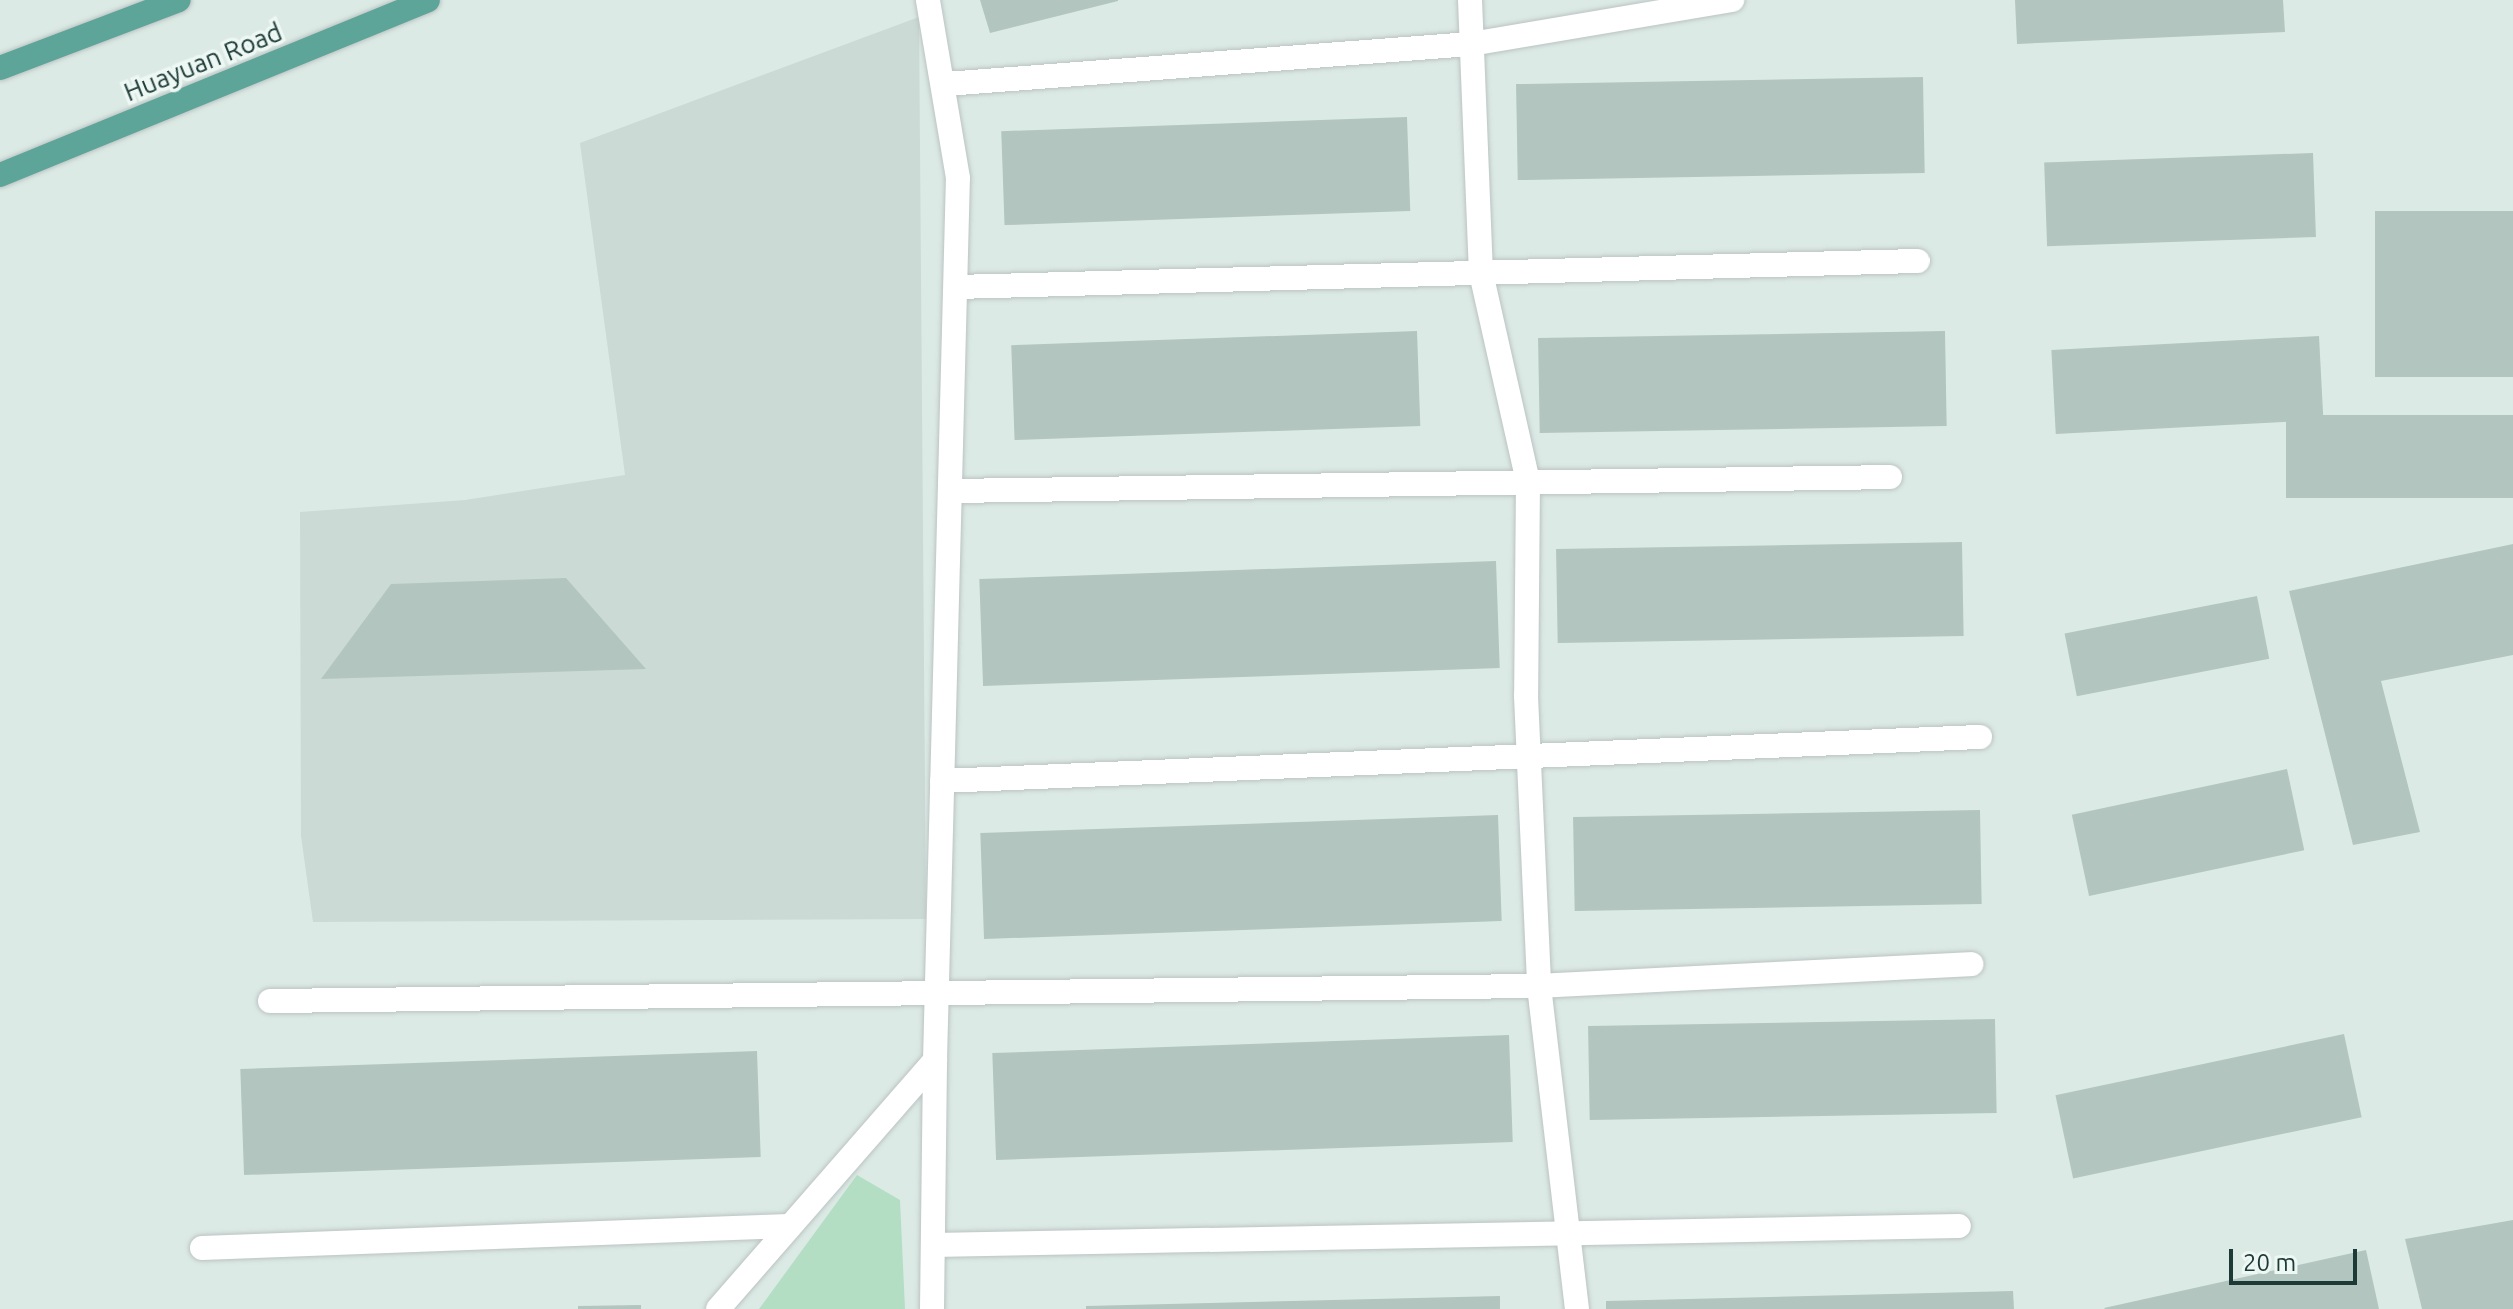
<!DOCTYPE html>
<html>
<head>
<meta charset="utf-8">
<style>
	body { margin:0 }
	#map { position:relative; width:2513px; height:1309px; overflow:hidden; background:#dceae5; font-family:Ubuntu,sans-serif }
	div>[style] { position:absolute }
	.built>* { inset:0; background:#cbdad5 }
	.green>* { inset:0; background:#b3dec3 }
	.building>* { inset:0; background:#b2c5bf; transform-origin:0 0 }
	.roads { filter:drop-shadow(0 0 2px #bbc4c3) drop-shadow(0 0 2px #bbc4c3) }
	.minor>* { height:24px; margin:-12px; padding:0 12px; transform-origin:12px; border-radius:12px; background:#fff }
	.major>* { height:24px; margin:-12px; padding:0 12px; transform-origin:12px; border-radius:12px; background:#5da499 }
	span { translate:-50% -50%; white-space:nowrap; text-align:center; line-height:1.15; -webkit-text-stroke:7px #edf7f3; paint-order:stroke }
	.street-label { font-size:26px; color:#1d3a36 }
	.scale { position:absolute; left:2229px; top:1249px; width:128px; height:36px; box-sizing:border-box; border:4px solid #1d3a36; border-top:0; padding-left:10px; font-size:24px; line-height:28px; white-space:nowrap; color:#1d3a36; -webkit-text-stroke:6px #edf7f3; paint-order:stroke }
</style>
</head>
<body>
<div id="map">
	<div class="built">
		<i style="clip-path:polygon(919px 17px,926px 919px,313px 922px,301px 836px,300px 512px,465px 500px,625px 475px,580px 143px)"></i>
	</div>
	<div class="green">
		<i style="clip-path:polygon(857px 1175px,900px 1200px,905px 1309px,759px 1309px)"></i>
	</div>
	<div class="building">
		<i style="clip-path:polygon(980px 0,1118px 0,1118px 1px,990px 33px)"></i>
		<i style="clip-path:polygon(2015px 0,2283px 0,2285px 32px,2017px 44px)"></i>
		<i style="left:1923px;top:77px;width:96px;height:407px;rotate:89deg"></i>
		<i style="left:1407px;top:117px;width:94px;height:406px;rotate:88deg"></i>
		<i style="left:2313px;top:153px;width:84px;height:269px;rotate:88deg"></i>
		<i style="left:2513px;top:211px;width:166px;height:138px;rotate:90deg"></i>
		<i style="left:1417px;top:331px;width:95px;height:406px;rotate:88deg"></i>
		<i style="left:1945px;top:331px;width:95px;height:407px;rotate:89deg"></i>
		<i style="left:2319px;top:336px;width:84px;height:268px;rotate:87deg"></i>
		<i style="left:2513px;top:415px;width:83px;height:227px;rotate:90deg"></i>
		<i style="left:1962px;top:542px;width:94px;height:406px;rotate:89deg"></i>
		<i style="clip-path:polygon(2513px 544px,2513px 655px,2381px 681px,2420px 832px,2353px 845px,2289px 591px)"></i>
		<i style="left:1496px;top:561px;width:107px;height:517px;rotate:88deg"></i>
		<i style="clip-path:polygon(566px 578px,646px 669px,321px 679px,391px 584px)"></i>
		<i style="left:2257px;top:596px;width:64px;height:196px;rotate:79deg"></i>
		<i style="left:2287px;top:769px;width:83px;height:220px;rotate:78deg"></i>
		<i style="left:1980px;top:810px;width:94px;height:407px;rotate:89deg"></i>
		<i style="left:1498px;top:815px;width:106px;height:518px;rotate:88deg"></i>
		<i style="left:1995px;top:1019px;width:94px;height:407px;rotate:89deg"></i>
		<i style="left:2344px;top:1034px;width:85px;height:295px;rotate:78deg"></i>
		<i style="left:1509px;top:1035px;width:107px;height:517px;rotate:88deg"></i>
		<i style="left:757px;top:1051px;width:106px;height:517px;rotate:88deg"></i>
		<i style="clip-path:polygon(2513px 1220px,2513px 1309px,2422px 1309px,2405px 1239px)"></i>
		<i style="clip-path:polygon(2366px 1250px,2379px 1309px,2105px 1309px,2104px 1308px)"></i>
		<i style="clip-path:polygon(2013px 1291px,2014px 1309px,1606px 1309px,1606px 1301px)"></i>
		<i style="clip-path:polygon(1500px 1296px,1500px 1309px,1086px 1309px,1086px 1306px)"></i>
		<i style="clip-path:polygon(641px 1305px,641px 1309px,578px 1309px,578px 1306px)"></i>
	</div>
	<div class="roads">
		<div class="minor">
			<i style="left:1470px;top:0;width:273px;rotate:87.7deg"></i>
			<i style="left:1481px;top:273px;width:213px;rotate:77.3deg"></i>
			<i style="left:1528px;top:481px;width:215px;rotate:90.5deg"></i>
			<i style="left:1526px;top:696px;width:290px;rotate:87.4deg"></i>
			<i style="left:1539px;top:986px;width:325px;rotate:83.3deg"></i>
			<i style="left:946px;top:84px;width:527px;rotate:-4.36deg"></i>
			<i style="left:1471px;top:44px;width:265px;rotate:-9.6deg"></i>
			<i style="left:956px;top:287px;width:962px;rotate:-1.55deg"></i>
			<i style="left:951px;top:491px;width:939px;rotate:-0.85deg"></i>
			<i style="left:942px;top:781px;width:1039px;rotate:-2.43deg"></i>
			<i style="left:270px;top:1001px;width:1269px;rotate:-0.68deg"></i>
			<i style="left:1539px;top:986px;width:433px;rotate:-2.9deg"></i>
			<i style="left:933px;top:1245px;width:1026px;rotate:-1.06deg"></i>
			<i style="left:202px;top:1248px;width:587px;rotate:-2.15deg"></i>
			<i style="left:718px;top:1309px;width:330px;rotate:-48.9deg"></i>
			<i style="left:935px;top:1060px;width:882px;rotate:-88.51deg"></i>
			<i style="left:958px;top:178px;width:181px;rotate:-99.6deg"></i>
			<i style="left:932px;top:1309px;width:249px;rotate:-89.3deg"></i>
		</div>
		<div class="major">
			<i style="left:0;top:68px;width:191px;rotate:-20.8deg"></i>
			<i style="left:0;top:175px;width:462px;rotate:-22.2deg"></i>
		</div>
	</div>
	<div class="street-label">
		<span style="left:203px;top:62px;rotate:-22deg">Huayuan Road</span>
	</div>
	<div class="scale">20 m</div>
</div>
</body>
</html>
